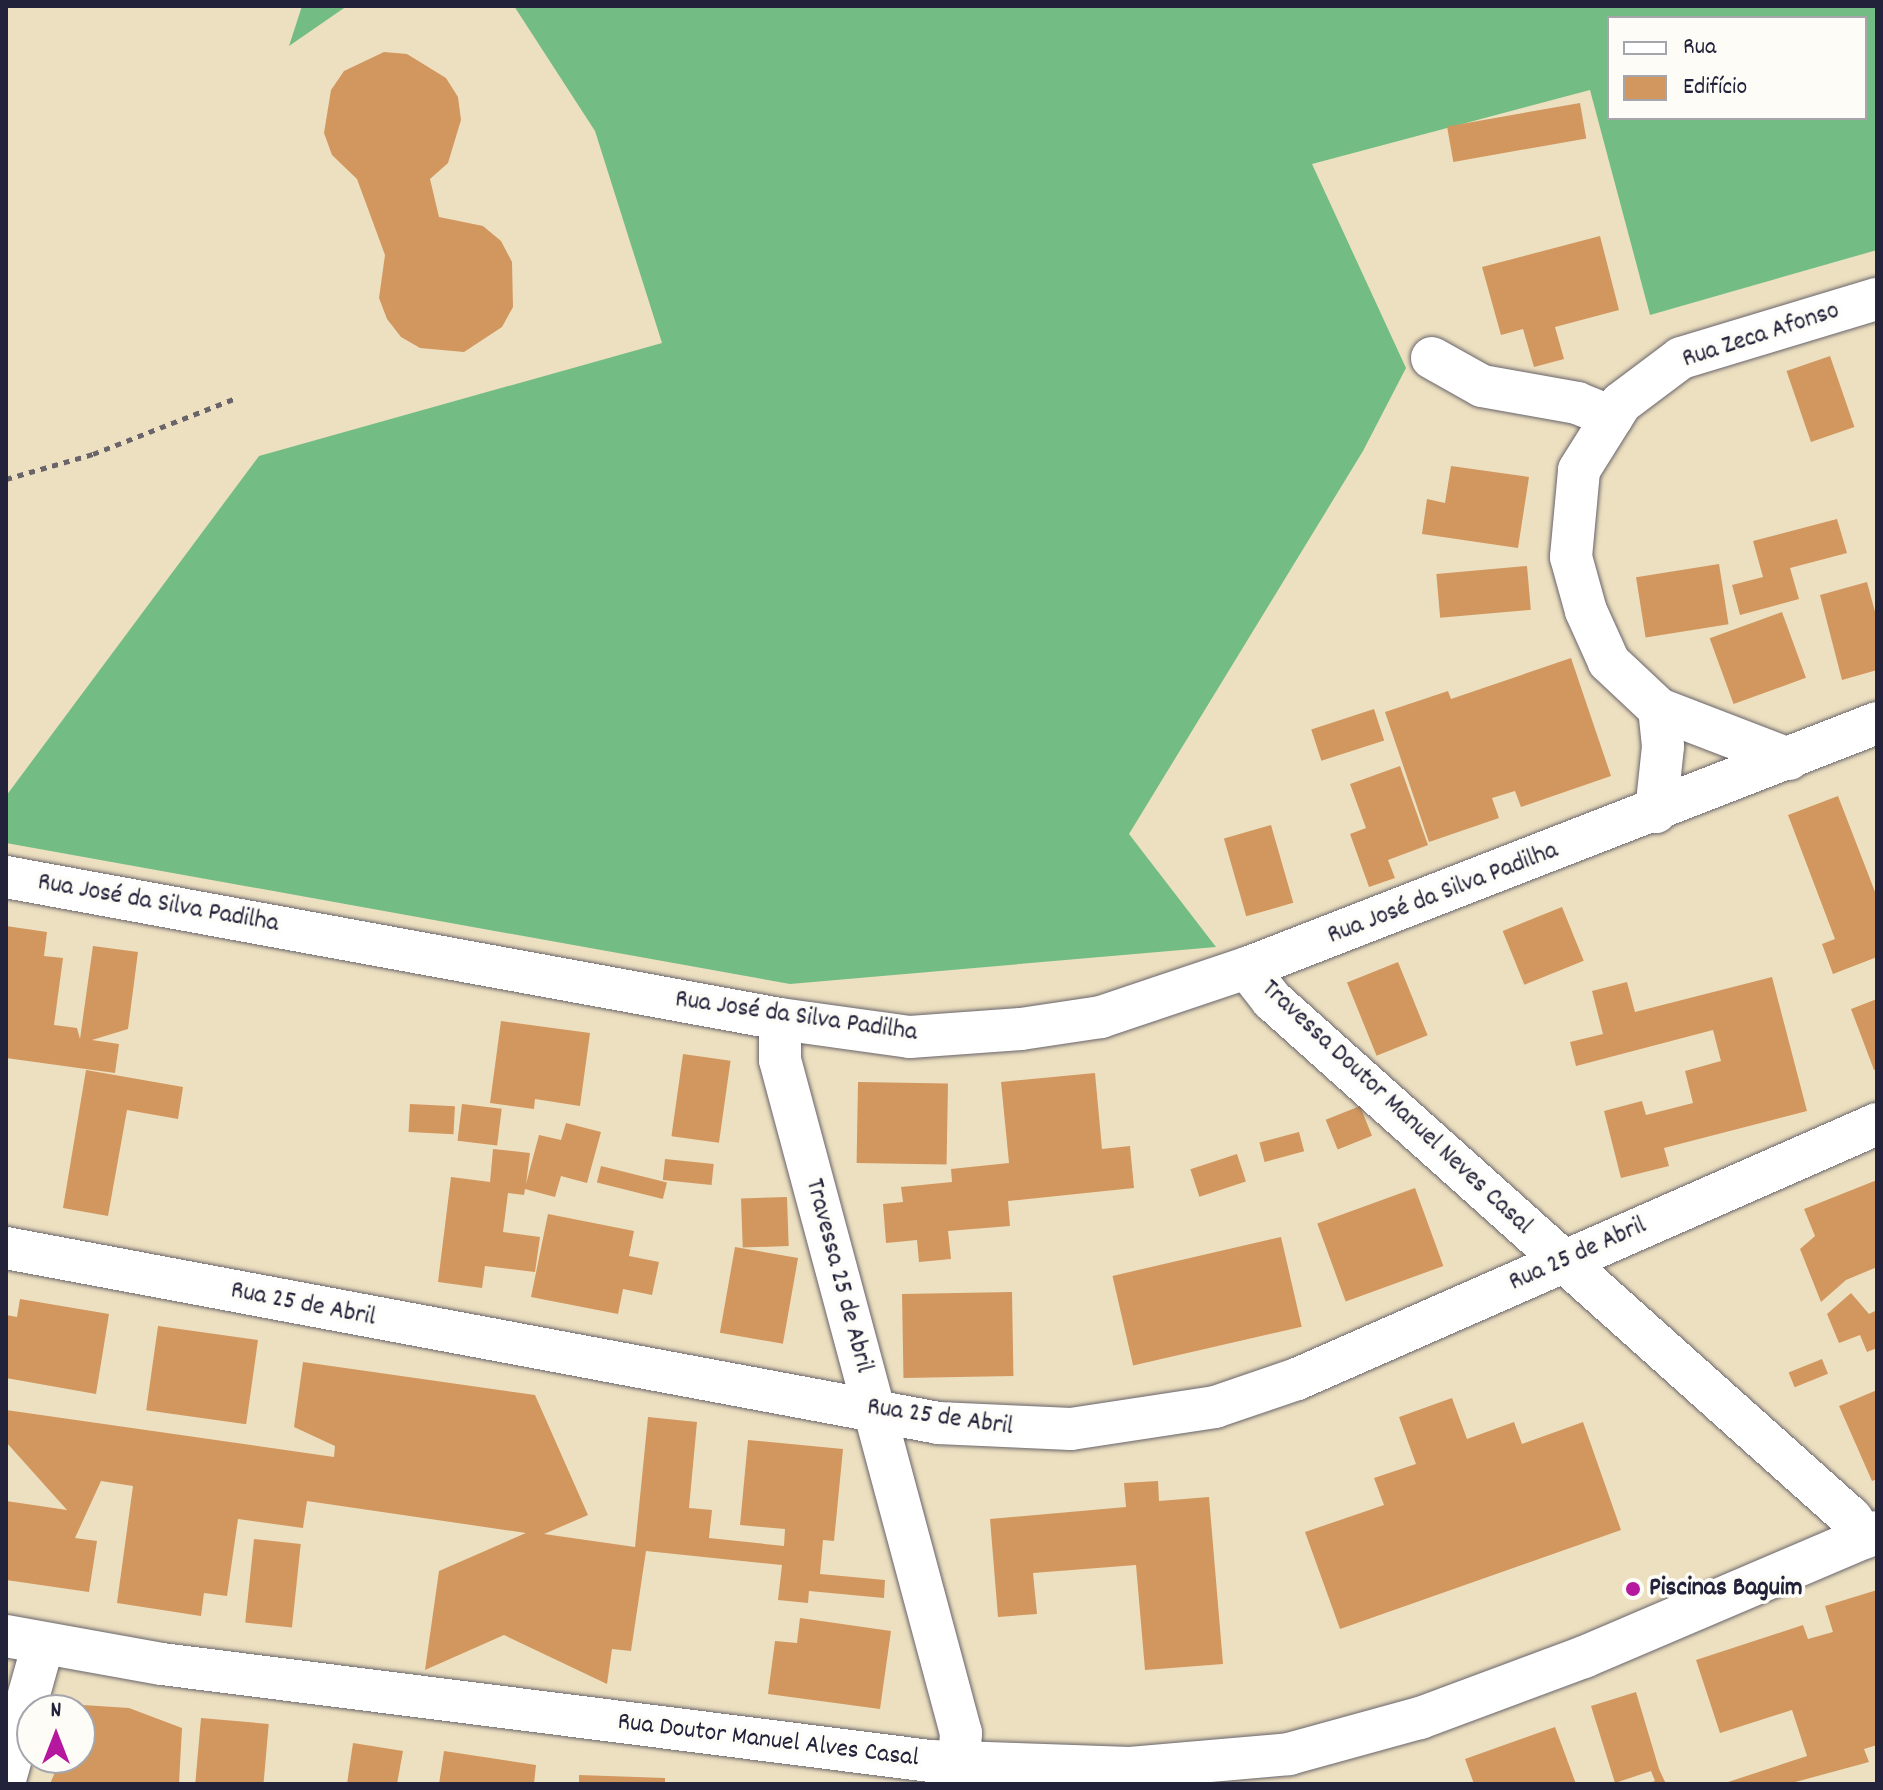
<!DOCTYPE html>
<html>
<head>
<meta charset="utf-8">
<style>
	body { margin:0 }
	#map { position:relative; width:1883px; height:1790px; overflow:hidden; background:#ede0c0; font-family:Dekko,sans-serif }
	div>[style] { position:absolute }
	.forest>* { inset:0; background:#73bd84 }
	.building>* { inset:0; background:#d1975f; transform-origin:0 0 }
	.path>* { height:5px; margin-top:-2.5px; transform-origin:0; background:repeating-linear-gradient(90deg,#69646a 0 6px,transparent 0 12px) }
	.roads { filter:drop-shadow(0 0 2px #69646a) drop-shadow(0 0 2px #69646a) }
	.minor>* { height:42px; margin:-21px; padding:0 21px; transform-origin:21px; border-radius:21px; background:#fff }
	.dots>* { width:22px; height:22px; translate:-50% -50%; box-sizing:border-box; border:4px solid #fdfcf7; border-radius:50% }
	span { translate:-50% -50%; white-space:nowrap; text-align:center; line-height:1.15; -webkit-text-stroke:7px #fdfcf7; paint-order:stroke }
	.street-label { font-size:26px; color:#22223b }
	.poi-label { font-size:26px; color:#22223b; font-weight:700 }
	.left { translate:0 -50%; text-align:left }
	.frame { position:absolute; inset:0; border:8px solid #22223b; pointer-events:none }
	.legend { position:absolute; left:1607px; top:16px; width:260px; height:104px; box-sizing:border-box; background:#fdfcf7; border:2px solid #a5a5ac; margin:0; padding:10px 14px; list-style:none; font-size:24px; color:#22223b }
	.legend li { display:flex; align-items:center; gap:16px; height:40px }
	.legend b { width:40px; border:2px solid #a5a5ac }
	.north { position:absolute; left:16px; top:1694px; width:80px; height:80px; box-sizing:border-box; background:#fdfcf7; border:2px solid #a5a5ac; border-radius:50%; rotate:0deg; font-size:22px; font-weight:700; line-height:32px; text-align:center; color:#22223b }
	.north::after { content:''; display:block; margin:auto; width:28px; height:36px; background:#b5179e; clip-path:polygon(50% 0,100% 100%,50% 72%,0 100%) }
</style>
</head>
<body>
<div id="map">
	<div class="forest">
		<i style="clip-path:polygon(302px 6px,347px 6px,289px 46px)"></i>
		<i style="clip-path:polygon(evenodd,514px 6px,1877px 6px,1877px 250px,1650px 315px,1590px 90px,1312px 164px,1406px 368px,1363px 451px,1129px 834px,1216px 947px,790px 984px,6px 843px,6px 796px,259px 456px,662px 343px,595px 131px,514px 6px,1609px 18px,1865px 18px,1865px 118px,1609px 118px,1609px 18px)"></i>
	</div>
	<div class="building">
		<i style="clip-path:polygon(384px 52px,407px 54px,446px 78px,458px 97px,461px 120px,448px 163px,430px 179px,439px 217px,483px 226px,501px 241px,512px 262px,513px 307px,502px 327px,464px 352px,420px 348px,401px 337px,387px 319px,379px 298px,385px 255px,357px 179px,332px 155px,324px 133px,331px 90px,344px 71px)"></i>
		<i style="left:1580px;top:103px;width:36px;height:135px;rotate:80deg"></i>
		<i style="clip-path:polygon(1600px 236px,1619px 310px,1555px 327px,1564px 359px,1534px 367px,1523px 329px,1501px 335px,1482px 267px)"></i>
		<i style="left:1830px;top:356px;width:75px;height:46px;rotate:71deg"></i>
		<i style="clip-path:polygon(1451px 466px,1529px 477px,1518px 548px,1422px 534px,1427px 499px,1445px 503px)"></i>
		<i style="clip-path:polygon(1837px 519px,1847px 553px,1790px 568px,1799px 599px,1740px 615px,1732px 585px,1763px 577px,1753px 541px)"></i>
		<i style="left:1719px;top:564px;width:61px;height:84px;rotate:81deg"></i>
		<i style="left:1527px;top:566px;width:44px;height:91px;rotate:85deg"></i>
		<i style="clip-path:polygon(1867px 582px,1877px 619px,1877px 670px,1842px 680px,1820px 595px)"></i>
		<i style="left:1782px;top:612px;width:70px;height:77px;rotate:70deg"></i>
		<i style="clip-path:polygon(1571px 658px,1611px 776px,1521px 807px,1515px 791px,1492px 798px,1499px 818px,1429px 842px,1385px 712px,1448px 691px,1451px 699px)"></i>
		<i style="left:1374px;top:709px;width:33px;height:66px;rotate:72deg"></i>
		<i style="clip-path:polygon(1400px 766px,1428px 845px,1388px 860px,1395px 878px,1369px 887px,1350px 834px,1366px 828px,1350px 784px)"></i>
		<i style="clip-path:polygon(1838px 796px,1877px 897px,1877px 957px,1833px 974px,1822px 944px,1835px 939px,1788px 815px)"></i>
		<i style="left:1271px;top:825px;width:81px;height:49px;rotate:74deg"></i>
		<i style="left:1562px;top:907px;width:58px;height:64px;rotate:68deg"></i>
		<i style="clip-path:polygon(6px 926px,47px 932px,44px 956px,63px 958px,54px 1025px,77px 1028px,80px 1039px,93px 946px,138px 952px,128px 1029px,92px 1040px,119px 1044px,115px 1073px,6px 1058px)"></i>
		<i style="left:1398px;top:962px;width:79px;height:55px;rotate:68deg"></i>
		<i style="clip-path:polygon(1772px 977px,1807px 1111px,1664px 1148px,1669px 1166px,1621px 1178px,1604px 1111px,1642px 1101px,1646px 1115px,1693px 1103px,1685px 1071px,1721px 1061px,1713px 1030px,1576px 1066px,1570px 1042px,1603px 1034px,1592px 991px,1627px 982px,1635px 1012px)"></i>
		<i style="clip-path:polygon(1877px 999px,1877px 1069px,1874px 1070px,1851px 1009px)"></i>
		<i style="clip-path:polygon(501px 1021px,590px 1033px,580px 1106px,535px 1099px,534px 1109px,490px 1103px)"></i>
		<i style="left:683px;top:1054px;width:48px;height:83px;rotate:8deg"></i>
		<i style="clip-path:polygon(86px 1070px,183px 1087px,178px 1119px,127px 1110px,108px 1216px,63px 1208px)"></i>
		<i style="clip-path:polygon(1095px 1073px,1102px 1149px,1130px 1146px,1134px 1188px,1008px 1201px,1010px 1226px,948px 1231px,951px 1259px,919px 1262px,917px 1240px,886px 1243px,883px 1204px,903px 1202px,901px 1187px,952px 1182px,951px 1169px,1009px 1163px,1001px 1082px)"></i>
		<i style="left:858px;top:1082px;width:90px;height:81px;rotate:1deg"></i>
		<i style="left:410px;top:1104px;width:45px;height:28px;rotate:3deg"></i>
		<i style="left:462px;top:1104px;width:40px;height:37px;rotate:7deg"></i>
		<i style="left:1360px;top:1106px;width:32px;height:37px;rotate:68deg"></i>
		<i style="clip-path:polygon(566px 1123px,601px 1132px,587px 1183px,561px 1176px,555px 1197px,525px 1189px,524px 1195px,508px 1193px,503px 1232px,540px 1237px,535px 1272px,485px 1266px,482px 1288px,438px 1282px,451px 1177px,490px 1182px,493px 1149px,530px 1153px,526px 1184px,539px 1135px,561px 1140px)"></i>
		<i style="left:1299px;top:1132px;width:20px;height:41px;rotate:75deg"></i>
		<i style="left:1237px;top:1154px;width:29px;height:49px;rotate:72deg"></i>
		<i style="left:665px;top:1159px;width:49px;height:21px;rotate:6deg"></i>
		<i style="left:601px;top:1166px;width:68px;height:17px;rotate:14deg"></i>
		<i style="clip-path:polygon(1877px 1180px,1877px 1267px,1846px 1280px,1821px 1302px,1800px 1249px,1815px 1236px,1804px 1209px)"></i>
		<i style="left:1415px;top:1188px;width:83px;height:104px;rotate:70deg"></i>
		<i style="left:787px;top:1197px;width:49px;height:46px;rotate:88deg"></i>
		<i style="clip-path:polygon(548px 1214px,634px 1231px,629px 1256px,659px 1262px,652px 1295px,623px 1289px,618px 1314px,531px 1297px)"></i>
		<i style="left:1281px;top:1237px;width:92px;height:173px;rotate:77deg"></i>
		<i style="left:735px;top:1247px;width:64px;height:87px;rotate:10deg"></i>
		<i style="left:1012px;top:1292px;width:84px;height:110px;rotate:89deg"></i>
		<i style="clip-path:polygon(1851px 1293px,1869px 1314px,1877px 1310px,1877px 1348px,1867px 1352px,1860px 1335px,1839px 1343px,1827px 1314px)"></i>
		<i style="clip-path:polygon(20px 1299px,109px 1314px,96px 1394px,6px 1378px,6px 1315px,17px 1317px)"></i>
		<i style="left:158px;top:1326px;width:101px;height:85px;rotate:8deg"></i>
		<i style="left:1822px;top:1359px;width:16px;height:36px;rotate:68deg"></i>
		<i style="clip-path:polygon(303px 1362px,535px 1395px,588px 1515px,544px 1534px,635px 1547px,648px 1417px,697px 1422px,689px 1508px,712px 1510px,709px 1538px,784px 1546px,785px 1529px,740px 1525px,748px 1440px,843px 1449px,834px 1541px,823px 1540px,820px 1574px,885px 1580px,884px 1598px,809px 1591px,808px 1603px,778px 1600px,782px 1565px,646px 1551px,631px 1651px,612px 1649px,607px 1684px,504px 1635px,425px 1670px,439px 1571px,526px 1533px,307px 1501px,303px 1528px,238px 1519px,227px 1596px,204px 1593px,201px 1616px,117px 1603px,133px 1486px,101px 1481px,75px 1538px,97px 1541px,89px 1592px,6px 1580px,6px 1501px,67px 1510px,6px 1442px,6px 1410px,334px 1457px,335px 1446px,294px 1427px)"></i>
		<i style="clip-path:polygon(1877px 1390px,1877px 1479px,1872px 1481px,1839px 1406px)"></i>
		<i style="clip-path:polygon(1452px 1398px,1467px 1439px,1514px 1422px,1522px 1444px,1583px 1422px,1621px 1530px,1340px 1629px,1305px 1532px,1384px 1505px,1374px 1478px,1416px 1464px,1399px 1417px)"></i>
		<i style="clip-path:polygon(1158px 1481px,1159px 1501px,1209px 1497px,1223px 1664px,1145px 1670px,1136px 1565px,1033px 1573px,1037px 1614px,998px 1617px,990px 1519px,1126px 1507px,1124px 1483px)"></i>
		<i style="left:254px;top:1539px;width:47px;height:84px;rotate:6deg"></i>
		<i style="clip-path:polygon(1877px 1590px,1877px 1745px,1864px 1749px,1869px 1762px,1788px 1784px,1722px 1784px,1807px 1756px,1792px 1710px,1720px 1733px,1696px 1660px,1803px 1625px,1808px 1639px,1833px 1632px,1825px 1606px)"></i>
		<i style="clip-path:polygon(800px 1618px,891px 1631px,880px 1709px,768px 1694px,775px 1641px,797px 1643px)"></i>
		<i style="clip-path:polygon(1636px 1692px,1659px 1769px,1666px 1784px,1647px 1784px,1655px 1781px,1651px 1771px,1615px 1783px,1591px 1706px)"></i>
		<i style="clip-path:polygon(83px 1705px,129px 1708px,182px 1728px,179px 1784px,50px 1784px,61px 1758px,80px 1758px)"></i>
		<i style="left:201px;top:1718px;width:68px;height:66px;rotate:5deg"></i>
		<i style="clip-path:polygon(1555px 1727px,1576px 1784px,1474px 1784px,1465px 1759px)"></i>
		<i style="clip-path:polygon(353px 1743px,403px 1751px,397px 1784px,347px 1784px)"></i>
		<i style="clip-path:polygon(444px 1751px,536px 1765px,534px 1784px,439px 1784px)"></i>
		<i style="clip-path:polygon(579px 1775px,665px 1778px,665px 1784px,579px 1784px)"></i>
	</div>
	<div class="path">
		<i style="left:6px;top:479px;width:91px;rotate:-16deg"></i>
		<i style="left:93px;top:454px;width:154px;rotate:-21.4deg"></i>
	</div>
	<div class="roads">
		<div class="minor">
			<i style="left:1432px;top:358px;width:57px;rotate:29.2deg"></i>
			<i style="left:1482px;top:386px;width:97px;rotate:10.1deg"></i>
			<i style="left:1577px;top:403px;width:38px;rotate:22deg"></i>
			<i style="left:1789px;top:759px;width:139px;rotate:-159deg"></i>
			<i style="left:1659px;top:709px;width:69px;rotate:-136.8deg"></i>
			<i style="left:1609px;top:662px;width:56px;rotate:-114.3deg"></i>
			<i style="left:1586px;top:611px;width:56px;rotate:-105.5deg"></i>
			<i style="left:1571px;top:557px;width:87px;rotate:-84.7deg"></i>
			<i style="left:1579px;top:470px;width:79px;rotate:-57.9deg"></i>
			<i style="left:1621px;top:403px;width:75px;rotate:-36.9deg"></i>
			<i style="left:1681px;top:358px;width:205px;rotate:-16.8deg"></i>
			<i style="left:1656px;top:812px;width:66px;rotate:-83.9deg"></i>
			<i style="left:1663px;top:746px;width:37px;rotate:-96deg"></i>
			<i style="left:6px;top:877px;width:787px;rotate:10.4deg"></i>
			<i style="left:780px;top:1019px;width:131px;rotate:7.9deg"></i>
			<i style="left:910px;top:1037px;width:111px;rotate:-4.1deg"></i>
			<i style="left:1021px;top:1029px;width:81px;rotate:-8.5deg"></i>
			<i style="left:1101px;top:1017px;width:154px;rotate:-18.6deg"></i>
			<i style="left:1247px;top:968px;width:676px;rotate:-21.25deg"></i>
			<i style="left:1247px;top:968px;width:41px;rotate:52deg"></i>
			<i style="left:1272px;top:1000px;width:777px;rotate:41.82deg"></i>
			<i style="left:1851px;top:1518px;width:24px;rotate:55deg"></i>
			<i style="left:780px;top:1019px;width:41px;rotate:90deg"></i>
			<i style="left:780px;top:1060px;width:697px;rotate:74.95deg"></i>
			<i style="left:961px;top:1733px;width:31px;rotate:94deg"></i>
			<i style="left:6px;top:1248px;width:948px;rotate:10.63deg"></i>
			<i style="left:938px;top:1423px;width:133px;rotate:2.6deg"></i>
			<i style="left:1071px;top:1429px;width:146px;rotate:-8.7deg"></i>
			<i style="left:1215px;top:1407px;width:87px;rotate:-18.9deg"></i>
			<i style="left:1297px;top:1379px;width:634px;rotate:-23.73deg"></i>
			<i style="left:6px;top:1636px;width:158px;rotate:10.2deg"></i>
			<i style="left:162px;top:1664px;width:774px;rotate:7.2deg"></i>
			<i style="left:930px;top:1761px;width:200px;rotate:2deg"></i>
			<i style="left:1130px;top:1768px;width:160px;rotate:-5deg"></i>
			<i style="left:1289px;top:1754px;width:136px;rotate:-15.4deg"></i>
			<i style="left:1420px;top:1718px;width:175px;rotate:-20.4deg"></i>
			<i style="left:1584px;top:1657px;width:319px;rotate:-23.1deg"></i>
			<i style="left:6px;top:1776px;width:137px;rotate:-74.3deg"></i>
		</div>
	</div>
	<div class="dots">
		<i style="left:1633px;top:1589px;background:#b5179e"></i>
	</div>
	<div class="street-label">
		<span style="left:1761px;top:336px;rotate:-18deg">Rua Zeca Afonso</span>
		<span style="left:1443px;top:894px;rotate:-21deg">Rua José da Silva Padilha</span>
		<span style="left:158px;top:904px;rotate:10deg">Rua José da Silva Padilha</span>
		<span style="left:796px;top:1017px;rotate:8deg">Rua José da Silva Padilha</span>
		<span style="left:1396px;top:1108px;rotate:43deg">Travessa Doutor Manuel Neves Casal</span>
		<span style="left:1578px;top:1255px;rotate:-24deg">Rua 25 de Abril</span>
		<span style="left:838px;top:1276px;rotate:75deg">Travessa 25 de Abril</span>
		<span style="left:303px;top:1305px;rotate:11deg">Rua 25 de Abril</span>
		<span style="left:940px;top:1418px;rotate:8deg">Rua 25 de Abril</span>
		<span style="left:768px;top:1741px;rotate:7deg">Rua Doutor Manuel Alves Casal</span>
	</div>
	<div class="poi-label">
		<span class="left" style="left:1649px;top:1589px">Piscinas Baguim</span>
	</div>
	<div class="frame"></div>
	<ul class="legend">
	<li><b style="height:10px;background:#fff"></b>Rua</li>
	<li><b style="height:22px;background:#d1975f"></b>Edifício</li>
	</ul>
	<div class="north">N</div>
</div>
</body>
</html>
